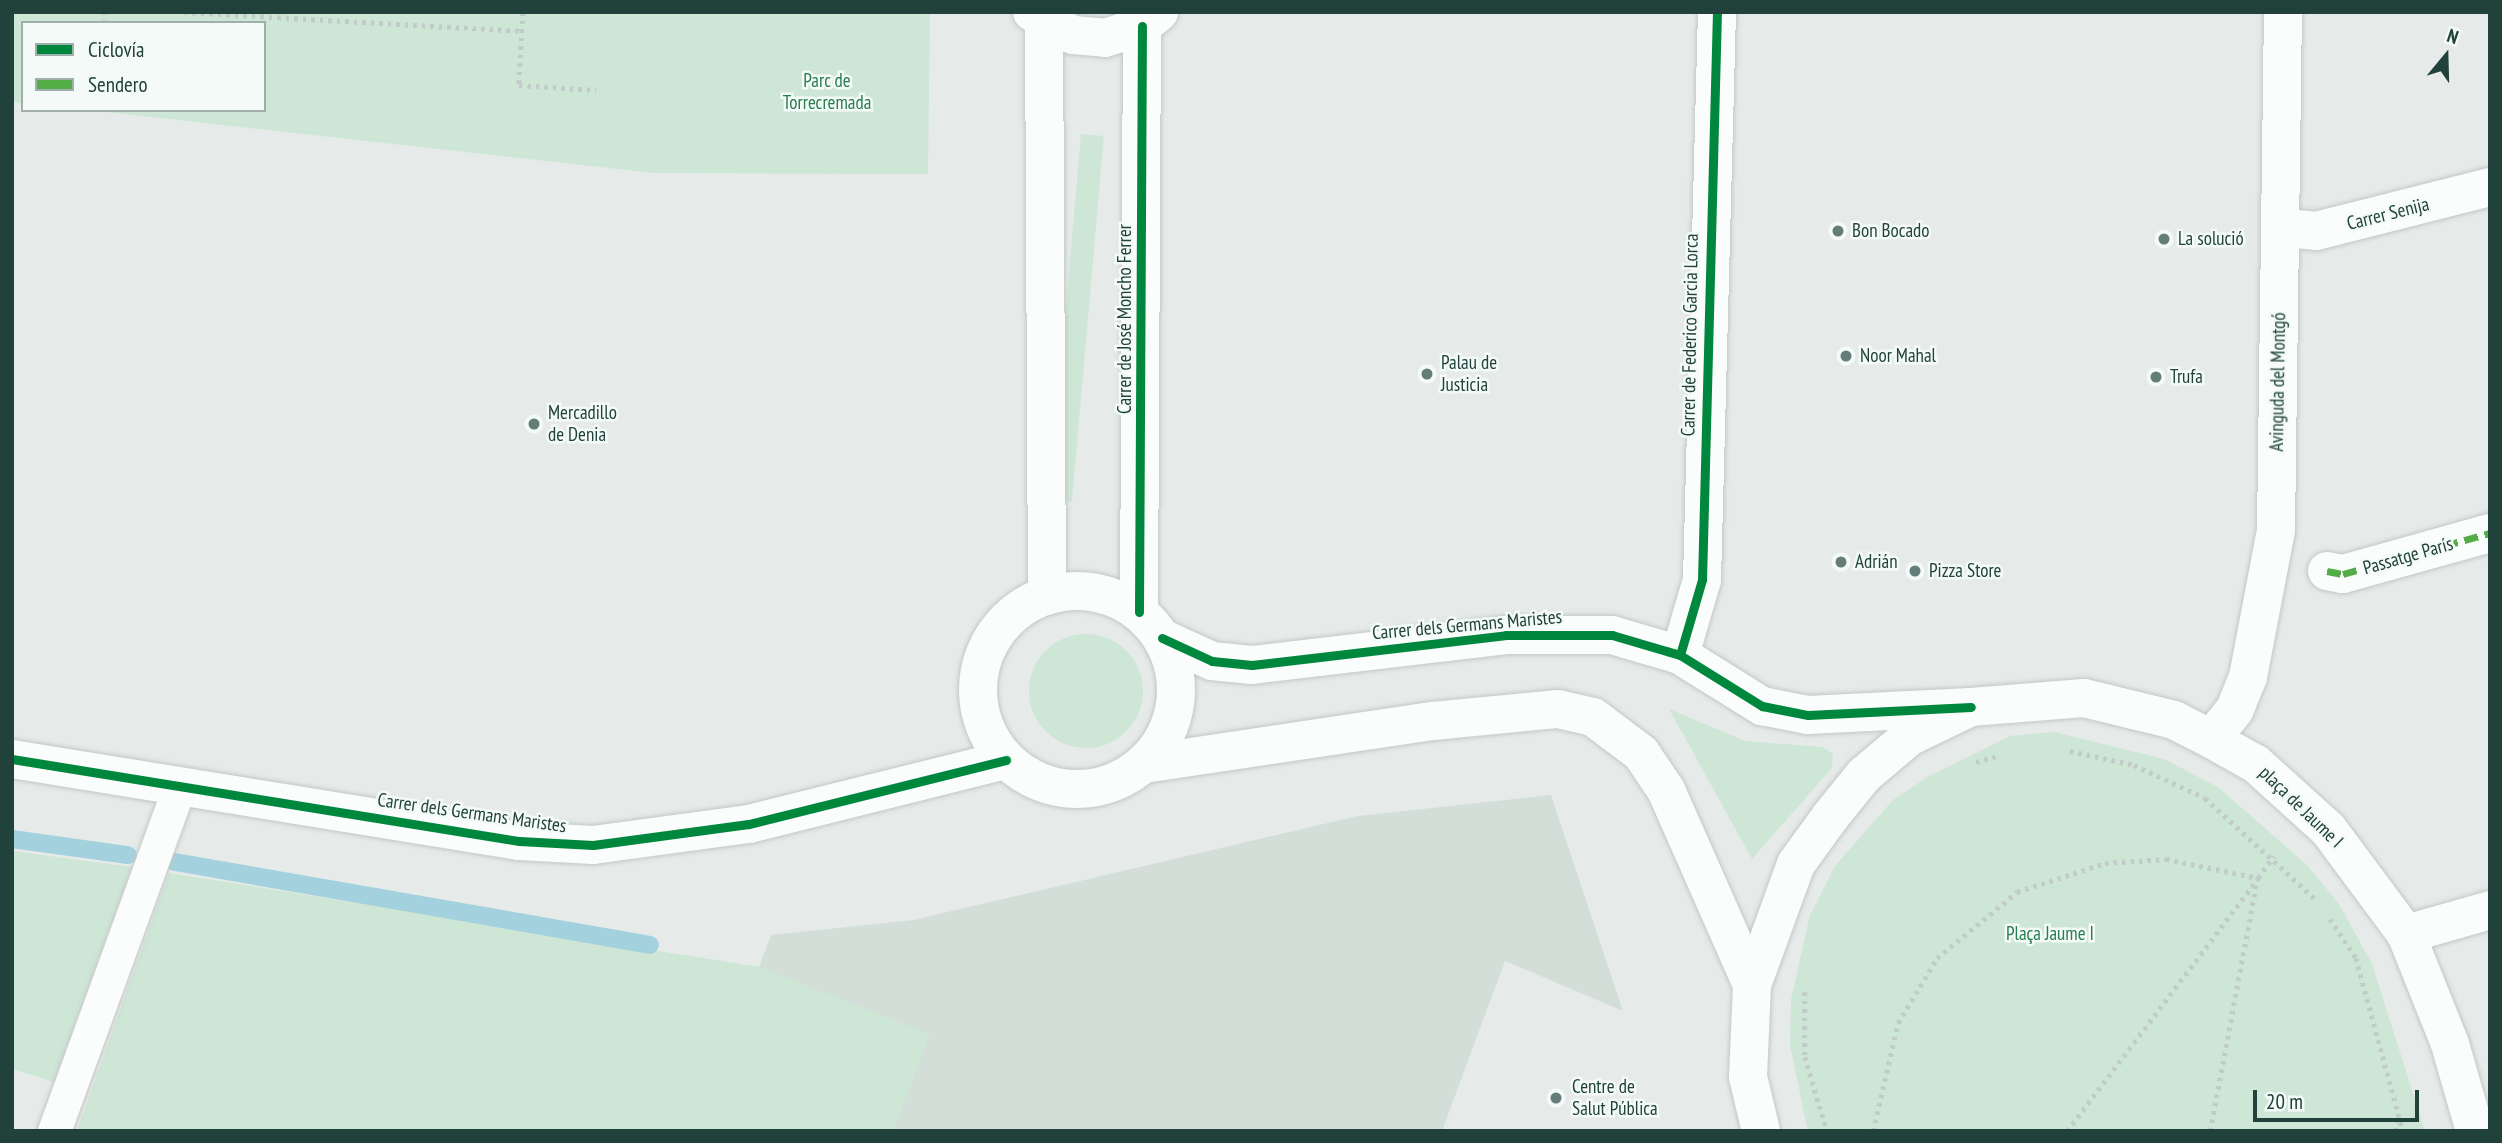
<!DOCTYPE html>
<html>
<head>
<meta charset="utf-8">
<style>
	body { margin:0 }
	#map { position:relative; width:2502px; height:1143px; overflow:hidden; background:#e6ebe9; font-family:"PT Sans Narrow",sans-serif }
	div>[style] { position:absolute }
	.built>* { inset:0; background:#d3ded9 }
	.green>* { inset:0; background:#cee6d6; transform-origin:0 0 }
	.round { border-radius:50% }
	.stream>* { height:18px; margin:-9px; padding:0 9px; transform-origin:9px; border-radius:9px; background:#a3d1dd }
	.path>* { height:4.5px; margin-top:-2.25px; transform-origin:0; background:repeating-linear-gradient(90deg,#c1cbc9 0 3.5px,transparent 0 8.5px) }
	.roads { filter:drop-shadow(0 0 2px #c3c8c6) drop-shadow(0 0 2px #c3c8c6) }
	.service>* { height:33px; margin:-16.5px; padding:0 16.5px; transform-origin:16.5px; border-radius:16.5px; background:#fbfcfc }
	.pedestrian>* { height:38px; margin:-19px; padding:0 19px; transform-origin:19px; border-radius:19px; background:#fbfcfc }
	.minor>* { height:38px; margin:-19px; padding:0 19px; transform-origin:19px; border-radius:19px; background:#fbfcfc }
	.minor>.ring { margin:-19px; padding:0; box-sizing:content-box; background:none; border:38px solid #fbfcfc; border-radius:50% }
	.tertiary>* { height:38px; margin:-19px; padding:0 19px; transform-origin:19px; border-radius:19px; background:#fbfcfc }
	.secondary>* { height:38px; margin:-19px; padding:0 19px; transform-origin:19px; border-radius:19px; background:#fbfcfc }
	.quiet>* { height:7px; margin-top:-3.5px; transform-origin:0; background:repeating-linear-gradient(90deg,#52ad46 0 14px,transparent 0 21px) }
	.cycleway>* { height:9px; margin:-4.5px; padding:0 4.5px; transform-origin:4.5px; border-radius:4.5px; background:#00873e }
	.dots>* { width:19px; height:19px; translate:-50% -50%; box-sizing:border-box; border:4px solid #f4faf7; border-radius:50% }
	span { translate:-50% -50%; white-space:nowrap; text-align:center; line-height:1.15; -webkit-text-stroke:5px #f4faf7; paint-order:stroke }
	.park-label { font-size:19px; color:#267d4d }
	.street-label { font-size:19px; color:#20423b }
	.poi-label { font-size:19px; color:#20423b }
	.left { translate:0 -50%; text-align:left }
	.frame { position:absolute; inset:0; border:14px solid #20423b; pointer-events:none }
	.legend { position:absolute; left:21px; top:21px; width:245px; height:91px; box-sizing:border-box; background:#f4faf7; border:2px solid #9fb0ac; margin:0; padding:9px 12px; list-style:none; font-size:21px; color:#20423b }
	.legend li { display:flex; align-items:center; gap:14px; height:35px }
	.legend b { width:35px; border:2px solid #9fb0ac }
	.north { position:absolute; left:2411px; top:21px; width:70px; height:70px; -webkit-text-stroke:5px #f4faf7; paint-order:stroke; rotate:19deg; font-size:19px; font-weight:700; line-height:28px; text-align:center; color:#20423b }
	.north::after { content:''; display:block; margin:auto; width:24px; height:32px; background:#20423b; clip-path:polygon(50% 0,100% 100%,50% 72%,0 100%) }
	.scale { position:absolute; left:2253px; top:1090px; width:166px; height:32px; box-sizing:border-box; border:4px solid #20423b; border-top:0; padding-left:9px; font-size:21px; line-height:24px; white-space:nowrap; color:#20423b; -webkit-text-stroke:5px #f4faf7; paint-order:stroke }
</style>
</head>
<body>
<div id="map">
	<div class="built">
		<i style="clip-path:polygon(1551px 795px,1623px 1011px,1505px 961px,1442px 1131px,698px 1131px,771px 935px,913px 920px,1358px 816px)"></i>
	</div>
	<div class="green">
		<i style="clip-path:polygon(12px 12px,930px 12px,928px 174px,653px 173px,88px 110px,264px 110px,264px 23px,23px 23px,23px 103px,12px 102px)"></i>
		<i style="left:1081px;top:134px;width:23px;height:367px;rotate:5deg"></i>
		<i class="round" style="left:1029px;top:634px;width:114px;height:114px"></i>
		<i style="clip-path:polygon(1669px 709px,1745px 741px,1822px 747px,1833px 754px,1832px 768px,1752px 859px)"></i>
		<i style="clip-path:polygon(2054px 732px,2164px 759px,2218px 787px,2307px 865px,2339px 904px,2372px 964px,2425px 1131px,1808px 1131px,1790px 1046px,1791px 999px,1810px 915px,1835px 866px,1893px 800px,1929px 776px,2010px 736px)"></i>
		<i style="clip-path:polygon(12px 851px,132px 867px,54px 1082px,12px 1069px)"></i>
		<i style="clip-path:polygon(169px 873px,760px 967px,930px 1034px,893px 1131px,77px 1131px)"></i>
	</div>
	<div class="stream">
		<i style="left:12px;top:839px;width:117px;rotate:7.9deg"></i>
		<i style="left:175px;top:862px;width:482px;rotate:9.9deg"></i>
	</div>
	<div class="path">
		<i style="left:184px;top:12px;width:339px;rotate:3.2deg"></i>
		<i style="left:523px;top:12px;width:73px;rotate:93.1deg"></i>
		<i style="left:519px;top:85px;width:77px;rotate:3.7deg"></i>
		<i style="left:104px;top:23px;width:11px;rotate:-90deg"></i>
		<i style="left:99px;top:111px;width:1px;rotate:-90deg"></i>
		<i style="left:2070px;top:751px;width:66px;rotate:12.3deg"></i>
		<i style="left:2134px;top:765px;width:78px;rotate:24.9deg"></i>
		<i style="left:2205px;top:798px;width:148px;rotate:42.5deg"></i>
		<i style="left:1976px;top:762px;width:20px;rotate:-15deg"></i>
		<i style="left:2330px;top:919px;width:47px;rotate:56.3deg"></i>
		<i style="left:2356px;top:958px;width:179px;rotate:74.8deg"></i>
		<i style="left:1805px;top:992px;width:65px;rotate:90deg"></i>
		<i style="left:1805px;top:1057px;width:77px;rotate:73.4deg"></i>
		<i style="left:1873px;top:1131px;width:111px;rotate:-77deg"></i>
		<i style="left:1898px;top:1023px;width:76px;rotate:-59deg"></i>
		<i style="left:1937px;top:958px;width:104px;rotate:-39.5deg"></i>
		<i style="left:2017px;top:892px;width:93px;rotate:-18.2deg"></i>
		<i style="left:2105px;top:863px;width:61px;rotate:-3.8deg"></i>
		<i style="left:2166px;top:859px;width:94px;rotate:11.7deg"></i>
		<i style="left:2258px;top:878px;width:27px;rotate:-54deg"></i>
		<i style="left:2067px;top:1131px;width:317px;rotate:-52.9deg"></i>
		<i style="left:2210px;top:1131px;width:256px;rotate:-79.4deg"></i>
		<i style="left:2395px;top:1131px;width:13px;rotate:-77deg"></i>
	</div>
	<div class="roads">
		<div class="service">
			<i style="left:54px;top:1131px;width:366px;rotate:-70deg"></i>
		</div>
		<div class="pedestrian">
			<i style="left:2327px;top:571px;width:16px;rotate:11deg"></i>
			<i style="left:2343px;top:574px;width:153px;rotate:-15.6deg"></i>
		</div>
		<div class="minor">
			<i style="left:1032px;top:12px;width:47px;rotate:29.3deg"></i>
			<i style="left:1073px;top:35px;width:32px;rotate:5deg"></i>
			<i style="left:1105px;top:38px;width:39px;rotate:-18deg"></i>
			<i style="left:1142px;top:26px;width:22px;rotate:-39deg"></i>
			<i style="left:1044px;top:23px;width:572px;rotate:89.7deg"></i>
			<i style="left:2284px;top:228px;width:32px;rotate:5deg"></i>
			<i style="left:2316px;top:231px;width:179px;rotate:-14.2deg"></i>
			<i class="ring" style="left:978px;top:591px;width:160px;height:160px"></i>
			<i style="left:1139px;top:612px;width:586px;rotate:-89.71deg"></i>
			<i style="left:1162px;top:638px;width:55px;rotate:24.7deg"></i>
			<i style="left:1212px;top:661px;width:40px;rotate:5.7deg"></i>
			<i style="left:1252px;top:665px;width:256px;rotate:-6.7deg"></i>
			<i style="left:1506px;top:635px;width:106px"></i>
			<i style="left:1612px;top:635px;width:71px;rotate:16.4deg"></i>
			<i style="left:1680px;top:655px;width:97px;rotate:31.9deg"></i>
			<i style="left:1762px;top:706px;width:47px;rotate:11.1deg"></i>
			<i style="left:1808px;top:715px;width:163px;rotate:-2.8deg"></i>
			<i style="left:1680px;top:655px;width:78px;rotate:-73.7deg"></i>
			<i style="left:1702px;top:580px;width:568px;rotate:-88.49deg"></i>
			<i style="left:12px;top:759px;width:514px;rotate:9.19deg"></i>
			<i style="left:519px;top:841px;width:74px;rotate:3.1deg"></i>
			<i style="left:593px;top:845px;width:157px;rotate:-7.7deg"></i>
			<i style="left:749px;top:824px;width:265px;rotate:-14deg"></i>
			<i style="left:1144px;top:764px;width:292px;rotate:-8.5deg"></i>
			<i style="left:1433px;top:721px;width:126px;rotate:-5.5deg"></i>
			<i style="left:1558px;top:709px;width:36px;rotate:13deg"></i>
			<i style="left:1593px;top:717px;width:60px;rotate:36.9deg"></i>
			<i style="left:1641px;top:753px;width:45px;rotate:56deg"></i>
			<i style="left:1666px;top:790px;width:213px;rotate:66.2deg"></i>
		</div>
		<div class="tertiary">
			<i style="left:2406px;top:934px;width:87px;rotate:-15.9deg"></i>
		</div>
		<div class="secondary">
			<i style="left:2211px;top:739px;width:38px;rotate:-51deg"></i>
			<i style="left:2235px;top:709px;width:35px;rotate:-68deg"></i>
			<i style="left:2248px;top:677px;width:150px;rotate:-79.2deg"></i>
			<i style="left:2276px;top:530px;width:518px;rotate:-89.23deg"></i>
			<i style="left:1761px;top:1131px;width:56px;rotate:-103.5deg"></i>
			<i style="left:1748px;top:1077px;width:92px;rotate:-87.5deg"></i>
			<i style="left:1752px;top:985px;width:129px;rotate:-70deg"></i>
			<i style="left:1796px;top:864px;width:58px;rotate:-54.1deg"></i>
			<i style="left:1830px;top:817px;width:54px;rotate:-51deg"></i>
			<i style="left:1864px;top:775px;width:59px;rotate:-40.2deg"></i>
			<i style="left:1909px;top:737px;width:69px;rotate:-25.8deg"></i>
			<i style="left:1971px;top:707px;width:113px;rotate:-4.6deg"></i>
			<i style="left:2084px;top:698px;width:93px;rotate:13.7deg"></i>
			<i style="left:2174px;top:720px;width:42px;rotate:27.2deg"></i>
			<i style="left:2211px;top:739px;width:51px;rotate:29.1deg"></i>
			<i style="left:2256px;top:764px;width:97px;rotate:42.1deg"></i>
			<i style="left:2328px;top:829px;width:131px;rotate:53.4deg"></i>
			<i style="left:2406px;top:934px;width:118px;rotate:68.2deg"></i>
			<i style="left:2450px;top:1044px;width:91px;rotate:74deg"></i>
		</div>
	</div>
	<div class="quiet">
		<i style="left:2327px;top:571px;width:16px;rotate:11deg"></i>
		<i style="left:2343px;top:574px;width:153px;rotate:-15.6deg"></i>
	</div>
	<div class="cycleway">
		<i style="left:1139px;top:612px;width:586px;rotate:-89.71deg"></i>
		<i style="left:1162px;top:638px;width:55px;rotate:24.7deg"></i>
		<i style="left:1212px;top:661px;width:40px;rotate:5.7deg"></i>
		<i style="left:1252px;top:665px;width:256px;rotate:-6.7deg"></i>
		<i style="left:1506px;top:635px;width:106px"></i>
		<i style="left:1612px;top:635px;width:71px;rotate:16.4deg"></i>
		<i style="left:1680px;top:655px;width:97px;rotate:31.9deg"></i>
		<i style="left:1762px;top:706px;width:47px;rotate:11.1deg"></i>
		<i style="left:1808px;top:715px;width:163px;rotate:-2.8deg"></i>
		<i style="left:1680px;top:655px;width:78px;rotate:-73.7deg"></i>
		<i style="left:1702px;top:580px;width:568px;rotate:-88.49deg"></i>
		<i style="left:12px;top:759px;width:514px;rotate:9.19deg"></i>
		<i style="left:519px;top:841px;width:74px;rotate:3.1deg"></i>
		<i style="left:593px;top:845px;width:157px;rotate:-7.7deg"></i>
		<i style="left:749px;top:824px;width:265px;rotate:-14deg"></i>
	</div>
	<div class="dots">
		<i style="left:1838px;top:231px;background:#657d78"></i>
		<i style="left:2164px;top:239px;background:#657d78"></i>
		<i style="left:1846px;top:356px;background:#657d78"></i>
		<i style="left:1427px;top:374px;background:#657d78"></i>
		<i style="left:2156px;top:377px;background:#657d78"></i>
		<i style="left:534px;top:424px;background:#657d78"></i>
		<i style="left:1841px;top:562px;background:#657d78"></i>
		<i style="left:1915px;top:571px;background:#657d78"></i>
		<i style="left:1556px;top:1098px;background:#657d78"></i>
	</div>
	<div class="park-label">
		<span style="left:827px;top:92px">Parc de<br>Torrecremada</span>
		<span style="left:2050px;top:934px">Plaça Jaume I</span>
	</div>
	<div class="street-label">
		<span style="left:2388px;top:214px;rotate:-14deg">Carrer Senija</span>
		<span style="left:1125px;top:319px;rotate:-90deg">Carrer de José Moncho Ferrer</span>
		<span style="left:1690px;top:335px;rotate:-89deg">Carrer de Federico Garcia Lorca</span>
		<span style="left:2278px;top:382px;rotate:-89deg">Avinguda del Montgó</span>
		<span style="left:2408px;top:556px;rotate:-16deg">Passatge París</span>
		<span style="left:1467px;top:625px;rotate:-5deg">Carrer dels Germans Maristes</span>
		<span style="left:2301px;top:807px;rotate:44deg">plaça de Jaume I</span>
		<span style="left:472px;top:813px;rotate:8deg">Carrer dels Germans Maristes</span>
	</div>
	<div class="poi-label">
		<span class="left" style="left:1852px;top:231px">Bon Bocado</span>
		<span class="left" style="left:2178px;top:239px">La solució</span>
		<span class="left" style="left:1860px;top:356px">Noor Mahal</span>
		<span class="left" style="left:1441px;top:374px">Palau de<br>Justicia</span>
		<span class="left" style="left:2170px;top:377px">Trufa</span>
		<span class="left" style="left:548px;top:424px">Mercadillo<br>de Denia</span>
		<span class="left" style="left:1855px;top:562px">Adrián</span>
		<span class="left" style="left:1929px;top:571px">Pizza Store</span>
		<span class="left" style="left:1572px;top:1098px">Centre de<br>Salut Pública</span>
	</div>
	<div class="frame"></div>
	<ul class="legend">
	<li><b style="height:9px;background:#00873e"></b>Ciclovía</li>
	<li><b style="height:9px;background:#52ad46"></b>Sendero</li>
	</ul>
	<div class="north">N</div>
	<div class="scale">20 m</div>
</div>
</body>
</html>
